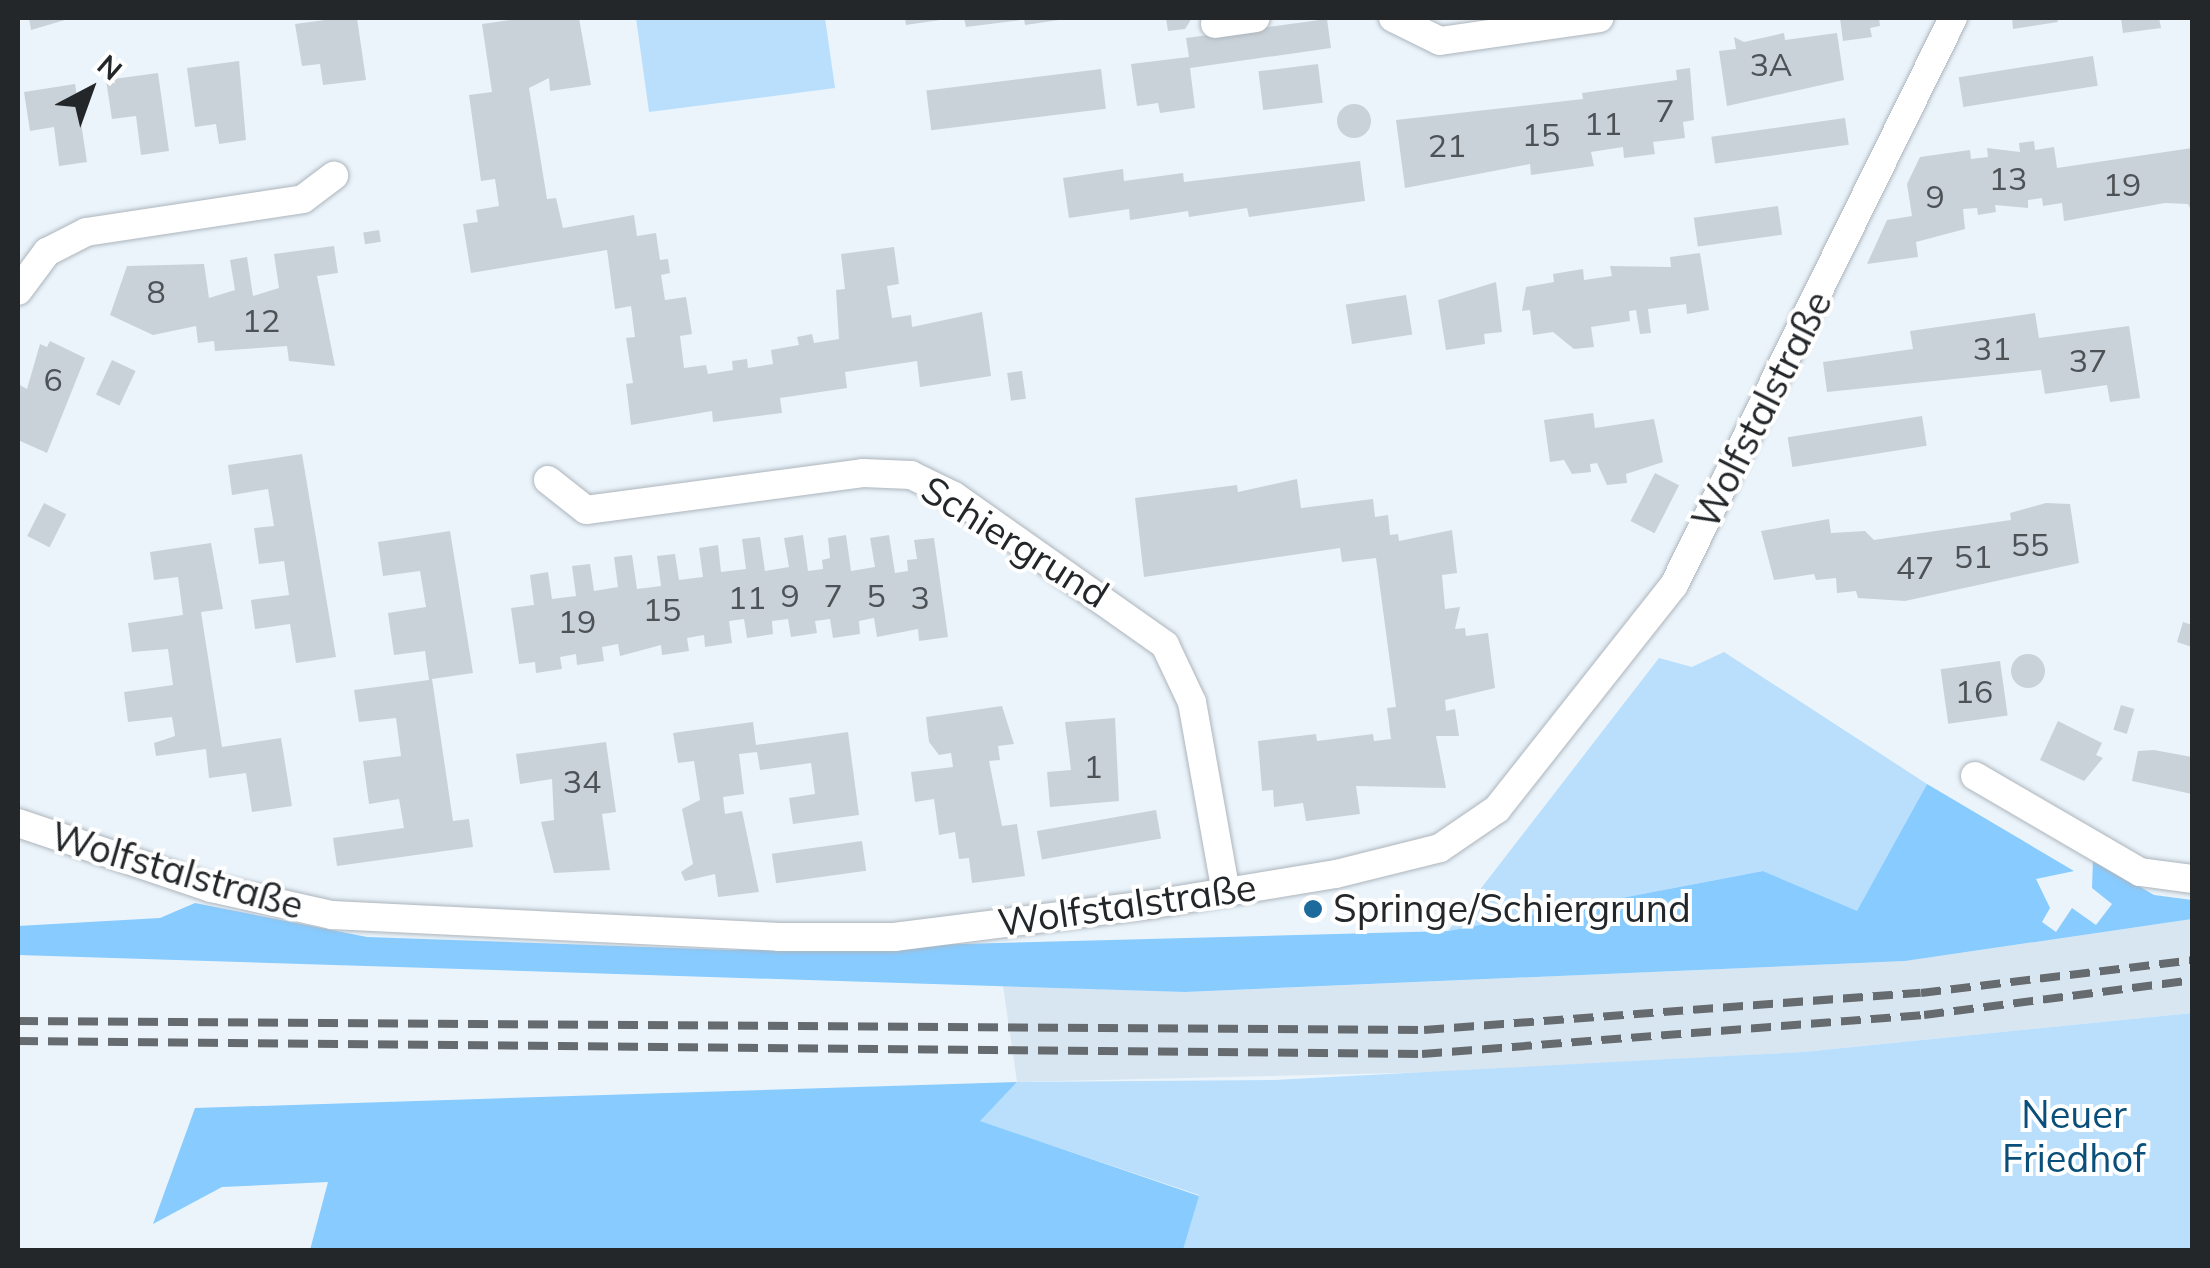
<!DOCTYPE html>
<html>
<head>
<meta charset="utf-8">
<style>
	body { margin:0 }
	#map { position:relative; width:2210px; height:1268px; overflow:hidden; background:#ebf4fb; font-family:Mulish,sans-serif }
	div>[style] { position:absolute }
	.built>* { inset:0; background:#d8e6f2 }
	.green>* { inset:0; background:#b9dffd }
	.forest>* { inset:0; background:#87cbff }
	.building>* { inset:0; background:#c9d2d9; transform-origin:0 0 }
	.round { border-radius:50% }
	.roads { filter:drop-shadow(0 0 2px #adb5bc) drop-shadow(0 0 2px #adb5bc) }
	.street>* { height:28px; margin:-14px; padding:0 14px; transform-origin:14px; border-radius:14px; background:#fff }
	.rail>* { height:8px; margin-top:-4px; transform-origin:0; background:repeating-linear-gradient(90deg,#666b6f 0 20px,transparent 0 30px) }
	.dots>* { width:28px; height:28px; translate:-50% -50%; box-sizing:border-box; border:5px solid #fff; border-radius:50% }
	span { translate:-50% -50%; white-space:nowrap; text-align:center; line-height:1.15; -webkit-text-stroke:8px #fff; paint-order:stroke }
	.number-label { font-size:32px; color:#4d5256 }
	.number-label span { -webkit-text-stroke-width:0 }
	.street-label { font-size:38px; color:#24272a }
	.poi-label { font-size:38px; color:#24272a }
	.left { translate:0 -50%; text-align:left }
	.park-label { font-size:38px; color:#094f79 }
	.frame { position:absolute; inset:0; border:20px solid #24272a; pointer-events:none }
	.north { position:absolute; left:40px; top:40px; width:100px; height:100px; -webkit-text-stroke:8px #fff; paint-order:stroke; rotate:41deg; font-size:28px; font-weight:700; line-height:40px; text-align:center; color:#24272a }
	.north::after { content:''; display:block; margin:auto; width:35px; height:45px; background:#24272a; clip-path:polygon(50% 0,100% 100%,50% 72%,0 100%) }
</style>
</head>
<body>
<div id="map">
	<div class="built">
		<i style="clip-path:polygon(2192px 919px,2192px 1013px,1803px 1052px,1480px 1071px,1017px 1082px,1003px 986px,1186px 992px,1905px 961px)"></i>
	</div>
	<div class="green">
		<i style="clip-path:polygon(636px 18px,825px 18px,835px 88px,649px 112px)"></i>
		<i style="clip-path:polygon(1724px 652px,1927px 784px,1857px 912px,1763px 871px,1448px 931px,1659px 658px,1692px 667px)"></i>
		<i style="clip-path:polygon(2192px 1013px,2192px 1250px,1183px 1250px,1199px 1195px,979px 1121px,1017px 1082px,1274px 1080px,1803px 1052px)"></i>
	</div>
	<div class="forest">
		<i style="clip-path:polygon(1927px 784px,2074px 871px,2036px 879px,2050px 908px,2042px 922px,2056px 932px,2072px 908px,2096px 925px,2112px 904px,2092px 888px,2093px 859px,2154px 895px,2192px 900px,2192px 919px,1905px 961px,1185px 992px,18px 955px,18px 926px,160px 918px,195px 903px,367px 937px,732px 950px,1448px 931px,1763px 871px,1857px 911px)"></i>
		<i style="clip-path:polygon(1017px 1082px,980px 1121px,1199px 1196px,1183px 1250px,310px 1250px,328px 1182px,222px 1187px,153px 1224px,195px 1108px)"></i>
	</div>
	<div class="building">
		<i style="clip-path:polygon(29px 18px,65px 18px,65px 20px,31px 30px)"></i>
		<i style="clip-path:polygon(340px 18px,357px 18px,366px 80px,323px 85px,320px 64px,302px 66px,295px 24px)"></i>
		<i style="clip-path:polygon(523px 18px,579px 18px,591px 85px,550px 91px,549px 78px,529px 88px,547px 199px,556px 198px,563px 228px,634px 215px,637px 236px,656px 233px,660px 260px,668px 259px,670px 273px,661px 275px,665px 300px,686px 297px,692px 334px,680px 336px,684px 368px,706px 365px,708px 374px,733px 370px,732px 361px,747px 359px,748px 368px,773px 364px,771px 350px,799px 345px,797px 337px,812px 334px,814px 343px,839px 339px,836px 290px,845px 289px,841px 254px,894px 247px,899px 284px,887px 286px,892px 318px,911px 315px,912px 327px,982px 312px,991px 376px,920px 387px,917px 361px,845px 372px,847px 388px,780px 398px,782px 413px,713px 422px,712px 411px,631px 425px,626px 384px,633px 383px,626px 338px,635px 337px,631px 306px,615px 309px,607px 250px,471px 273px,463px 224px,478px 222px,476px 210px,499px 206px,495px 179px,481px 181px,469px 95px,492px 92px,482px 24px)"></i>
		<i style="clip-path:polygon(905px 18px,940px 18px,940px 20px,906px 25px)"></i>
		<i style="clip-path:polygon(964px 18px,1021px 18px,1021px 20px,966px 27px)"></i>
		<i style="clip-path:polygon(1024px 18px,1059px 18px,1059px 20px,1025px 25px)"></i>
		<i style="clip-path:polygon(1166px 18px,1192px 18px,1185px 29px,1168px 31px)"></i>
		<i style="clip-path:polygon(1840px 18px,1879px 18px,1880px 26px,1870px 28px,1872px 37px,1843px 41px)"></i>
		<i style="clip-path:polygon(2012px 18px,2057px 18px,2058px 22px,2013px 29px)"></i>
		<i style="clip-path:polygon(2121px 18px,2159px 18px,2161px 28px,2123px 33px)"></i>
		<i style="clip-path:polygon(1327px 19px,1331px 48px,1190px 68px,1195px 108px,1160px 113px,1158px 103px,1137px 106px,1131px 64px,1189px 57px,1186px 38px)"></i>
		<i style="clip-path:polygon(1784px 33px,1785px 40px,1837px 33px,1844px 80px,1727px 106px,1719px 51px,1736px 49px,1734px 37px,1744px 42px)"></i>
		<i style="left:2093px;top:56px;width:30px;height:136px;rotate:81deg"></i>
		<i style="clip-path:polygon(239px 61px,246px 140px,219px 144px,216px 124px,195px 127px,187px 68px)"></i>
		<i style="left:1318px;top:64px;width:39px;height:60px;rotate:83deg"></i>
		<i style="clip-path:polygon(1690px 68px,1694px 120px,1683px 122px,1685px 138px,1653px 142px,1655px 154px,1624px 158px,1623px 147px,1591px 152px,1594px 166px,1531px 175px,1530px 164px,1405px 188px,1396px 120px,1583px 99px,1582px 93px,1677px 80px,1676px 70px)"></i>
		<i style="left:1101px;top:69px;width:40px;height:176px;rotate:83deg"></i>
		<i style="clip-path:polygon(158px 73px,169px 151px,141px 155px,136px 116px,112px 119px,106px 80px)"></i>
		<i style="clip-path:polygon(75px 84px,87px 162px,59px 166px,54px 127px,30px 131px,24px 92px)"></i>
		<i class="round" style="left:1337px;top:104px;width:34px;height:34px"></i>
		<i style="left:1845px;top:118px;width:27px;height:135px;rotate:82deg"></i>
		<i style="clip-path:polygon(2034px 141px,2035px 150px,2054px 147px,2057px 168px,2192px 148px,2192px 212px,2188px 204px,2165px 203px,2064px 221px,2062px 203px,2043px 206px,2042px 198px,2028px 200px,2028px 208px,1995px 205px,1996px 212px,1978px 215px,1977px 208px,1963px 209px,1965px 229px,1916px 242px,1918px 257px,1867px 264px,1887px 220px,1912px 216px,1907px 184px,1920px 157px,1970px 150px,1971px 159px,1988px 157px,1987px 148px,2020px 152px,2019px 143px)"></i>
		<i style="clip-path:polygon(1360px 161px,1365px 201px,1249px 217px,1247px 208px,1189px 217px,1188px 211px,1130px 220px,1129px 209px,1069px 218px,1063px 178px,1123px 169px,1124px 181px,1183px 173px,1184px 182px)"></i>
		<i style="left:1778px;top:206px;width:29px;height:85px;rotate:82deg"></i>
		<i style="left:379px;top:230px;width:12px;height:16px;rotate:81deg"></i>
		<i style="clip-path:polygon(334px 246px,338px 273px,317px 276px,335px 366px,289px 361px,287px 346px,215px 351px,214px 341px,198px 343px,196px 326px,153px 335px,110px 315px,127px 266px,204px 264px,209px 298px,235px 290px,230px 260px,247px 257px,253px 296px,279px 288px,274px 254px)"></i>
		<i style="clip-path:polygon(1700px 253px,1709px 310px,1687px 314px,1686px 304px,1648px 309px,1651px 333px,1640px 334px,1636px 310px,1629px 311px,1630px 321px,1591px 327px,1594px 347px,1574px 349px,1553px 332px,1533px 335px,1530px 310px,1522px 311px,1526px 287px,1554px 282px,1553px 274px,1583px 269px,1584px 280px,1612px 276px,1610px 266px,1671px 267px,1670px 257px)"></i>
		<i style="clip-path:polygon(1496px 282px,1502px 332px,1484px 334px,1485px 344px,1446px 350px,1438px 300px)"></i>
		<i style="left:1406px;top:295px;width:40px;height:61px;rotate:81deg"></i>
		<i style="clip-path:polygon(2035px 313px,2039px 338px,2129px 326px,2140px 398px,2110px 402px,2107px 385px,2045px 394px,2041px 370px,1827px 392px,1823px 362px,1913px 349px,1910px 331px)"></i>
		<i style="clip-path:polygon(50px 341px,85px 358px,47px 453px,18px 440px,18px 384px,27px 389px,40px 344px,47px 347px)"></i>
		<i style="left:112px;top:360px;width:26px;height:38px;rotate:25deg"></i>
		<i style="left:1022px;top:371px;width:28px;height:15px;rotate:82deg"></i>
		<i style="clip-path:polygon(1593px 413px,1595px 428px,1654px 419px,1663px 462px,1626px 474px,1627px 483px,1607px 485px,1597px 463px,1590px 464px,1591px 472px,1572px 474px,1564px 460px,1550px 462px,1544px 420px)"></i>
		<i style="left:1922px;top:416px;width:30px;height:136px;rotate:81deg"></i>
		<i style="clip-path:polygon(302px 454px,336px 657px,296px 663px,290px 624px,255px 629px,251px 600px,289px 595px,284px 561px,259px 564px,254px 528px,274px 526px,268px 489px,232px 495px,228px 465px)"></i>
		<i style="left:1655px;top:473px;width:27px;height:54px;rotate:27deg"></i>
		<i style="clip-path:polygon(1297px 479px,1301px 508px,1373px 499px,1375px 517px,1388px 515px,1390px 535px,1398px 534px,1399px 541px,1452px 530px,1457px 573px,1442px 575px,1445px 609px,1460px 607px,1455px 629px,1465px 628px,1466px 636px,1488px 633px,1495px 688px,1445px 700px,1446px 711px,1455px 709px,1459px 736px,1436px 736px,1446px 788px,1356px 786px,1360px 814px,1306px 821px,1303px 803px,1274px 807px,1273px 790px,1262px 791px,1258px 741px,1316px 734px,1317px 741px,1373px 734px,1374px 741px,1391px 739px,1387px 708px,1396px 707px,1376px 558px,1342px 562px,1340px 548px,1144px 577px,1135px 498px,1237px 485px,1238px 492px)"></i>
		<i style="left:44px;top:503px;width:25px;height:37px;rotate:27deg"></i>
		<i style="clip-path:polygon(2046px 503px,2070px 504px,2079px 563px,1905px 601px,1858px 598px,1856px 591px,1837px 593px,1836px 578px,1816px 580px,1814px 574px,1774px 580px,1761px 531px,1829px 519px,1831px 533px,1865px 531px,1874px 540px,2011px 520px,2010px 513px)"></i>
		<i style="clip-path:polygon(450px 531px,473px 673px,432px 679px,453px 821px,469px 819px,473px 847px,337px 866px,333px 838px,404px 828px,399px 799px,369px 804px,363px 761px,401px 756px,396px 718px,359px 722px,354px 690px,429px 680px,425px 651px,394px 655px,388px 613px,426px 607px,420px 571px,383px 576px,378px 542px)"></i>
		<i style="clip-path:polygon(803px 535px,808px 571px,823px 569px,822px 560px,830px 558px,828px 538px,846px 535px,851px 571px,875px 567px,870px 538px,889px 535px,895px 573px,908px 571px,907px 560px,917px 559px,914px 540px,934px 538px,948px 637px,919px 641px,918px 629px,877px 637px,874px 618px,859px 621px,860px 634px,833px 638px,830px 619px,815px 621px,817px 633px,791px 637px,788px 619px,772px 621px,773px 634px,747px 638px,744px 619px,729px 621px,732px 643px,705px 647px,704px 635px,687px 638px,689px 651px,662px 655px,661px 645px,620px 656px,618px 644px,602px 647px,604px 661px,577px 665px,576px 654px,560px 657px,562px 669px,536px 673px,535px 662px,519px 664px,511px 608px,534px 605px,530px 575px,548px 572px,552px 599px,576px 596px,572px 566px,590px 564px,594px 591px,618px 587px,614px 557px,632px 555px,637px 589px,661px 586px,657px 556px,675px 554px,679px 580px,703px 577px,699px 548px,718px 545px,721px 572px,746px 569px,742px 539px,760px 537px,765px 571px,789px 567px,784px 538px)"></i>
		<i style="clip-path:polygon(211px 543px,223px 609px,201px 612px,222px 747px,281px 738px,292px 806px,252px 812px,246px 773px,209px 778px,206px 749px,156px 756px,154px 743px,175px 736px,172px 717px,128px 722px,124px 692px,173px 685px,168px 649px,132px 652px,128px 623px,183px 615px,178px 577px,154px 580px,150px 552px)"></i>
		<i style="clip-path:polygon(2183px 622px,2192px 625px,2192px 647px,2177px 642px)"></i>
		<i class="round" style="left:2011px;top:654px;width:34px;height:34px"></i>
		<i style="left:2000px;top:661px;width:55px;height:60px;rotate:82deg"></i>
		<i style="left:2121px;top:705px;width:14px;height:26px;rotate:17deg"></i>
		<i style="clip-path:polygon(1002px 706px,1014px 744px,998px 746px,1000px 760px,989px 761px,1002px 826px,1017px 824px,1025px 876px,972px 883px,969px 858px,959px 859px,955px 832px,939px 835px,934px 799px,915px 802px,911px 772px,953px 767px,951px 753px,939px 755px,929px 742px,926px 717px)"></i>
		<i style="clip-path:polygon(1115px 718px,1119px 801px,1050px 807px,1047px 772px,1071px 770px,1065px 722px)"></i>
		<i style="clip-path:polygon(2058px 721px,2102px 743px,2096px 755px,2103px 758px,2084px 781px,2040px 760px)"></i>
		<i style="clip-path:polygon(753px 722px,756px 745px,848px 732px,859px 815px,793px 824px,789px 798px,815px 794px,811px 763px,760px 770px,757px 752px,739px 754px,744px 794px,723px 797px,725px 814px,742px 811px,759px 892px,718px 897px,715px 874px,685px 881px,681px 872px,693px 864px,682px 809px,700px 800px,694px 761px,678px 763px,673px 733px)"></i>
		<i style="clip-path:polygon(606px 742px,616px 812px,602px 814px,610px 870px,554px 873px,541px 822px,554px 820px,552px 779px,520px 784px,516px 754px)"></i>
		<i style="clip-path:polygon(2154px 750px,2192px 757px,2192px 794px,2132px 781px,2138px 751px)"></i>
		<i style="left:1156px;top:810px;width:29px;height:121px;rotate:80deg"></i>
		<i style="left:862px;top:841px;width:30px;height:91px;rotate:82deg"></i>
	</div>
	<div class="roads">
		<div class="street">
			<i style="left:1393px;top:18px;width:52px;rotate:26.1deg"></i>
			<i style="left:1440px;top:41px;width:161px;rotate:-8.2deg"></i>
			<i style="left:1215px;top:24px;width:41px;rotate:-8.3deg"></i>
			<i style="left:18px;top:291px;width:49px;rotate:-53.4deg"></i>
			<i style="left:47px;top:252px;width:44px;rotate:-27.1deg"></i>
			<i style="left:86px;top:232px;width:219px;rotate:-8.6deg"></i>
			<i style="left:303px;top:199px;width:39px;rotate:-37deg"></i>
			<i style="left:548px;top:480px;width:48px;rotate:38.3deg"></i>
			<i style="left:586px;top:510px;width:279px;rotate:-7.6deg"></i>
			<i style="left:863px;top:473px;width:48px;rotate:2.4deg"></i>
			<i style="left:911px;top:475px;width:48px;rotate:26deg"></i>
			<i style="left:954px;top:496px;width:258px;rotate:35.2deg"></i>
			<i style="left:1165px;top:645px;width:63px;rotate:64.7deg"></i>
			<i style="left:1192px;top:702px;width:193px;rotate:79.9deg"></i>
			<i style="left:1975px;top:776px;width:191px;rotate:30.2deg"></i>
			<i style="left:2140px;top:872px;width:52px;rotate:7.7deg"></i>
			<i style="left:18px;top:823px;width:204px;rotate:18.6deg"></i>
			<i style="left:211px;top:888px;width:124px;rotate:12.6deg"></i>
			<i style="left:332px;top:915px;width:448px;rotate:2.8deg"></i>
			<i style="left:779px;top:937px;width:115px"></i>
			<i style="left:894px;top:937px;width:262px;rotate:-7.2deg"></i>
			<i style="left:1154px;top:904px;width:184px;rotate:-9.4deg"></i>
			<i style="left:1336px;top:874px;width:107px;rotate:-14deg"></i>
			<i style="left:1440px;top:848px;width:69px;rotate:-34.4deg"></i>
			<i style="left:1497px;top:809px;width:285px;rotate:-51.7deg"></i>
			<i style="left:1674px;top:585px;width:632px;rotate:-63.8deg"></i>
		</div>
	</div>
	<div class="rail">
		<i style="left:18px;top:1021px;width:1406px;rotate:0.37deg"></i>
		<i style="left:1424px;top:1030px;width:498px;rotate:-4.3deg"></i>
		<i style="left:1921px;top:993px;width:273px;rotate:-6.9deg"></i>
		<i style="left:18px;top:1041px;width:1404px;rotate:0.53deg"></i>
		<i style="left:1422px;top:1054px;width:504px;rotate:-4.44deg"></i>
		<i style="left:1924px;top:1015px;width:270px;rotate:-7.4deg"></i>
	</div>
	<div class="dots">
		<i style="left:1313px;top:909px;background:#1d6a9d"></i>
	</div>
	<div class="number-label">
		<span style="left:1771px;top:64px">3A</span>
		<span style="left:1665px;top:110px">7</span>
		<span style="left:1603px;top:123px">11</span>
		<span style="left:1541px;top:134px">15</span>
		<span style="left:1447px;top:145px">21</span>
		<span style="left:2008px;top:178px">13</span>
		<span style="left:2122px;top:184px">19</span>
		<span style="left:1935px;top:196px">9</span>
		<span style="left:156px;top:291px">8</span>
		<span style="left:261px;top:320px">12</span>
		<span style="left:1992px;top:348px">31</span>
		<span style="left:2088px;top:360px">37</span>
		<span style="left:53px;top:379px">6</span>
		<span style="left:2030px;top:544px">55</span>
		<span style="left:1973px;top:556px">51</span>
		<span style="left:1915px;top:567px">47</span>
		<span style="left:790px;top:595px">9</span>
		<span style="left:833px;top:595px">7</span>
		<span style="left:876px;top:595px">5</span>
		<span style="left:747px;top:597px">11</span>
		<span style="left:920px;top:597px">3</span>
		<span style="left:662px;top:609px">15</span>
		<span style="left:577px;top:621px">19</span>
		<span style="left:1974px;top:691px">16</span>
		<span style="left:1093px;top:766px">1</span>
		<span style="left:582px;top:781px">34</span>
	</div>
	<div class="street-label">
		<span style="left:1762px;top:410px;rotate:-63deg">Wolfstalstraße</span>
		<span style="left:1015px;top:542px;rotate:32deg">Schiergrund</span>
		<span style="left:177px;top:871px;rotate:16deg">Wolfstalstraße</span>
		<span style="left:1127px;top:905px;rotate:-8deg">Wolfstalstraße</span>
	</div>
	<div class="poi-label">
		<span class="left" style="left:1333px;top:909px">Springe/Schiergrund</span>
	</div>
	<div class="park-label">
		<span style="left:2074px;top:1137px">Neuer<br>Friedhof</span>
	</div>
	<div class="frame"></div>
	<div class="north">N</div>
</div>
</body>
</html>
